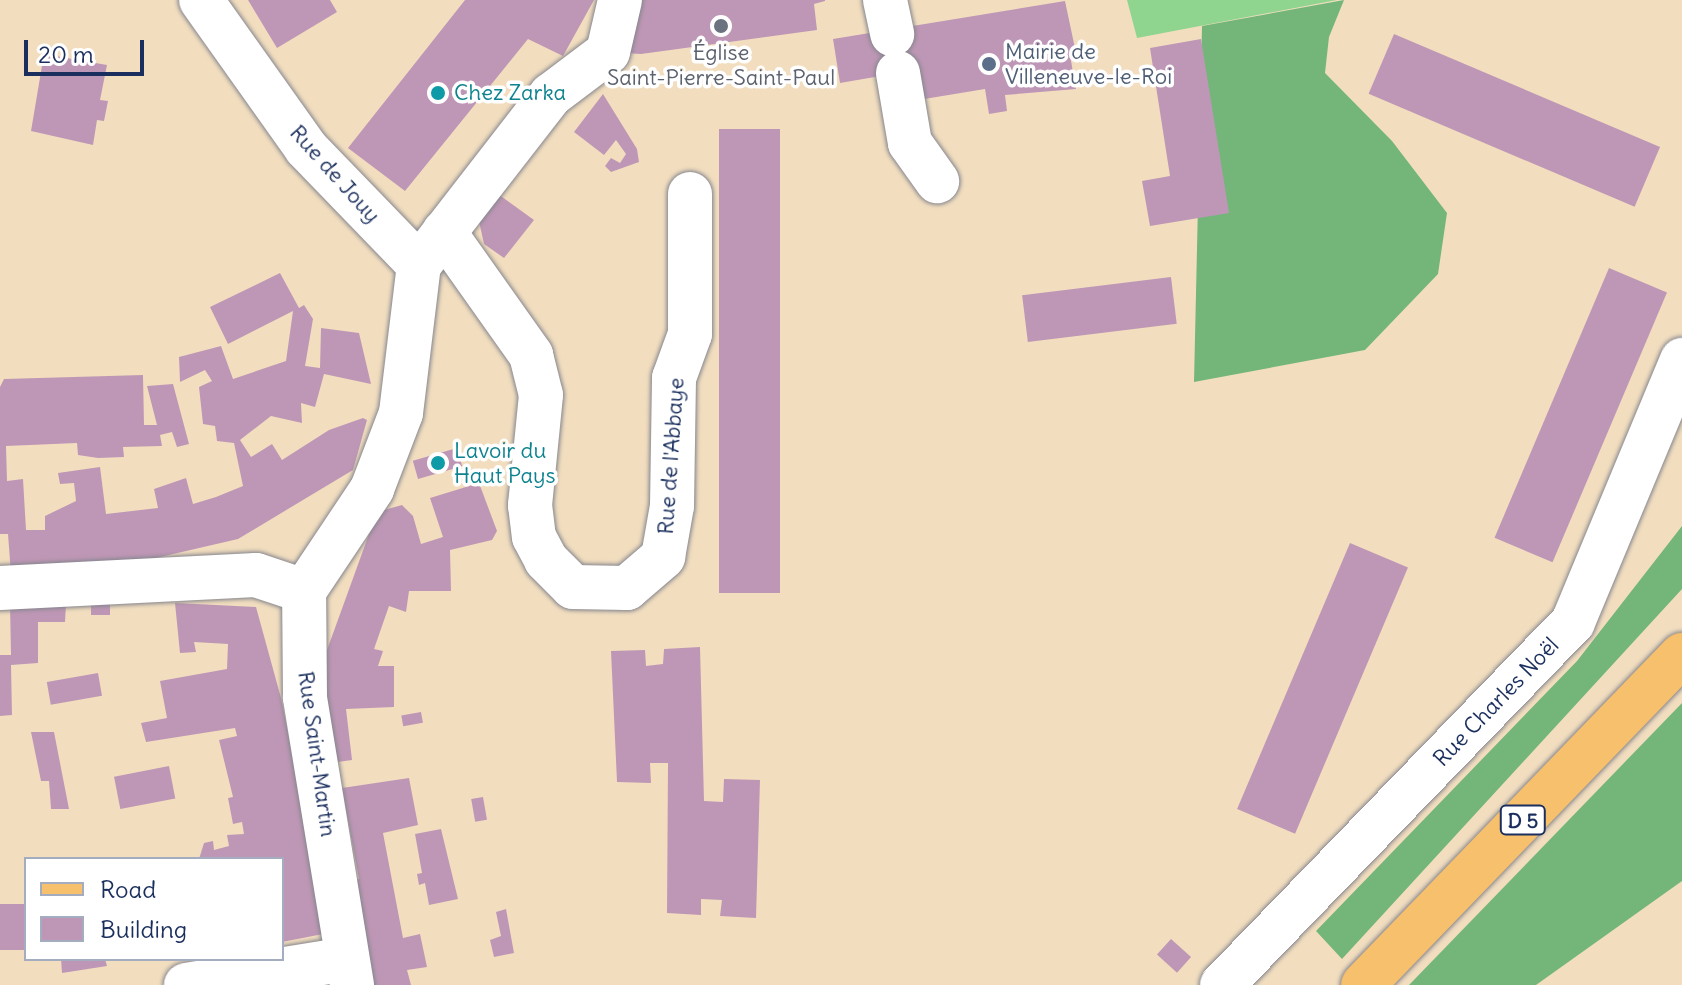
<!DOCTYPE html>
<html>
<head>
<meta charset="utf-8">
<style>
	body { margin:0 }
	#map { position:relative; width:1682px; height:985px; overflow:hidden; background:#f2debf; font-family:Delius,sans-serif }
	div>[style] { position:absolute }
	.green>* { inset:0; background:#90d58f }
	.forest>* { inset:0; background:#74b67a }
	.building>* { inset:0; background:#bf97b6; transform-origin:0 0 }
	.roads { filter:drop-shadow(0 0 2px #86868e) drop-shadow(0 0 2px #86868e) }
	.street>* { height:44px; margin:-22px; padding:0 22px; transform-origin:22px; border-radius:22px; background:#fff }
	.primary>* { height:44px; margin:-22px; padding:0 22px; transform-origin:22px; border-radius:22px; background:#f7c06c }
	.dots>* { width:22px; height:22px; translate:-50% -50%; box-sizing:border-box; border:4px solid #fff; border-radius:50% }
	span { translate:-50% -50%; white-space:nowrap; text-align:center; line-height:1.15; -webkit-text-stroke:7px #fff; paint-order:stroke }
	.shield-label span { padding:2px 6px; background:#fff; border:2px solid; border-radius:6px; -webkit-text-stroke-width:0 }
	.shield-label { font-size:20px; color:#1b2f5e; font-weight:700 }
	.service-label { font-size:22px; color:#4e5e75 }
	.left { translate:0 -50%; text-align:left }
	.worship-label { font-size:22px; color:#5b616d }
	.culture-label { font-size:22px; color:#0d838f }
	.street-label { font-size:22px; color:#1b2f5e }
	.legend { position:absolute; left:24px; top:857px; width:260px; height:104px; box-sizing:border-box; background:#fff; border:2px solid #a4acbf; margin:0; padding:10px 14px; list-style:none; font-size:24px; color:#1b2f5e }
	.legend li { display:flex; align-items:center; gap:16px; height:40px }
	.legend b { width:40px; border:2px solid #a4acbf }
	.scale { position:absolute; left:24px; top:40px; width:120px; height:36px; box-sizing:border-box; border:4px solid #1b2f5e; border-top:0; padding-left:10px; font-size:24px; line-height:28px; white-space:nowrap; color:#1b2f5e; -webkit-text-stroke:6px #fff; paint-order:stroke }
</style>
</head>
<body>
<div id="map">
	<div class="green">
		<i style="clip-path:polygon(1127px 0,1337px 0,1137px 38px)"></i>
	</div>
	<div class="forest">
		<i style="clip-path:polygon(1344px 0,1329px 37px,1325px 73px,1392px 141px,1447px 213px,1438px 274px,1365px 350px,1194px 382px,1202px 26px)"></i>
		<i style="clip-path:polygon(1682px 526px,1682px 589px,1342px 959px,1316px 931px,1577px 661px)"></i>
		<i style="clip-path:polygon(1682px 703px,1682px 881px,1536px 985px,1409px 985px)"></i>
	</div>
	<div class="building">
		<i style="clip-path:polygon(248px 0,330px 0,337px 12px,277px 48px)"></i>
		<i style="clip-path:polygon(465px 0,594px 0,563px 56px,528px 39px,405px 191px,348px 148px)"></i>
		<i style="clip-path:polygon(624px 0,825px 0,825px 1px,814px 4px,817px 30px,641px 54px,624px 53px)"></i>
		<i style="clip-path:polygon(1065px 1px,1076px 53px,1070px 55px,1076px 89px,1005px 95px,1007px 111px,989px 114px,985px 89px,912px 101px,898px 73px,840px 83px,833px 39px)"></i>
		<i style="left:1394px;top:34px;width:289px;height:65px;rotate:23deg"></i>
		<i style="clip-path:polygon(1201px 39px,1229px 213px,1150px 226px,1142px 181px,1170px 176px,1150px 48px)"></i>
		<i style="clip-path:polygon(44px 54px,107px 65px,100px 100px,108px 101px,104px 121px,97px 120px,93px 145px,31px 131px)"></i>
		<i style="clip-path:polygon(603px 94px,637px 149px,639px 162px,611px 172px,605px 166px,611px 158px,620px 163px,626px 154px,616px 140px,604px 155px,574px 132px)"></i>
		<i style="left:719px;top:129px;width:61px;height:464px"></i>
		<i style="clip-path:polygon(498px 194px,534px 220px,504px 258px,484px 244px,479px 221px)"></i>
		<i style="left:1609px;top:268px;width:63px;height:293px;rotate:23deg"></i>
		<i style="clip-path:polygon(280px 273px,299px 308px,304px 305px,313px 319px,305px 366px,320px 368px,321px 328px,359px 333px,371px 384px,324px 374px,315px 407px,301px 403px,302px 423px,271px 416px,240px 440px,251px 457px,272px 444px,282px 460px,329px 430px,363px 418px,367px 420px,353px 470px,238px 539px,156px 558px,11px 574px,8px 534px,0 534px,0 387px,4px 379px,143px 375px,144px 425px,157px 425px,147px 386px,173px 384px,189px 444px,177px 447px,172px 432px,160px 435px,162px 446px,123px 447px,124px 457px,98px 458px,78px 455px,77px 443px,6px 446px,7px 481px,23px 479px,26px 530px,45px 530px,45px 516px,76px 501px,74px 483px,60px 484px,58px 473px,100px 467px,106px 514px,158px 508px,154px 489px,186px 478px,193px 504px,216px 497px,243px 486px,234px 443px,217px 441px,215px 426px,203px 424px,199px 387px,212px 381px,205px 370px,180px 382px,179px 357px,221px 346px,233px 379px,286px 361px,293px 311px,228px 344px,210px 307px)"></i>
		<i style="left:1171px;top:277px;width:47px;height:150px;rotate:83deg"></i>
		<i style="left:457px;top:448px;width:19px;height:46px;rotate:74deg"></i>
		<i style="clip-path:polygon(479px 483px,497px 531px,492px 540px,450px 550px,451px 591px,409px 591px,406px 612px,389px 606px,374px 649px,383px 651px,378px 666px,394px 666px,394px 707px,346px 709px,352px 760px,323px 764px,310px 697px,377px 512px,402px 505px,413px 516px,421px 544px,443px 537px,430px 498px)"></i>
		<i style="left:1350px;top:543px;width:63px;height:289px;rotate:23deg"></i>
		<i style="left:91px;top:602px;width:19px;height:13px"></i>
		<i style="clip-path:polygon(175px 603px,256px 607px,281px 698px,328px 933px,282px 942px,282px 859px,199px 859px,204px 843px,213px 841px,214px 850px,229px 846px,227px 835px,244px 834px,242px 822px,233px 824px,228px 798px,233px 797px,219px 740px,237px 736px,235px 728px,146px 742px,141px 723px,167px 718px,160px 681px,227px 669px,228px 644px,194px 642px,196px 652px,180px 653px)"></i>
		<i style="clip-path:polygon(10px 604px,66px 604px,65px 622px,38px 622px,38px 663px,11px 665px,12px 715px,0 716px,0 655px,11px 655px)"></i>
		<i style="clip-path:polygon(700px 647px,704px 801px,723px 802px,724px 779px,760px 780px,756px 918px,720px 916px,722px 900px,701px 899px,701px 915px,667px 913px,668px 763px,650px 763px,651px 783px,617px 782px,611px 651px,645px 650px,646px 666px,663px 664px,664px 649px)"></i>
		<i style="left:98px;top:673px;width:23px;height:52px;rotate:80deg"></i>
		<i style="left:421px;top:712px;width:11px;height:20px;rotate:80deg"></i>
		<i style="clip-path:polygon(31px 732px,54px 732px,69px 809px,51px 809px,49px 781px,41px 781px)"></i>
		<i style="left:169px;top:766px;width:33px;height:56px;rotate:79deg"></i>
		<i style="clip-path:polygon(409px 778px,418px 825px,383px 833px,403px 938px,420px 934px,427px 967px,407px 970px,411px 985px,365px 985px,347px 882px,359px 879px,342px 788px)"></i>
		<i style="left:483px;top:797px;width:23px;height:12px;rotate:80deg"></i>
		<i style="clip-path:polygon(441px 829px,458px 899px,429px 905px,425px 883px,419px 885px,417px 874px,422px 873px,415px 834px)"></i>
		<i style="left:26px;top:904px;width:46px;height:26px;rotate:90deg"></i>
		<i style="clip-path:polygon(506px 909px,514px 953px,494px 957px,490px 940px,501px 936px,496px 912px)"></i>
		<i style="left:1171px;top:939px;width:27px;height:21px;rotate:42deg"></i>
		<i style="clip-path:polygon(61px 959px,105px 959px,107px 966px,62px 973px)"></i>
	</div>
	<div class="roads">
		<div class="street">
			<i style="left:201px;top:0;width:181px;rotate:54.6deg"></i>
			<i style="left:306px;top:148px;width:163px;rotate:46deg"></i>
			<i style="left:885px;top:0;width:35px;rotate:78deg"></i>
			<i style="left:898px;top:73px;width:71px;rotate:80.3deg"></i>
			<i style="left:910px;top:143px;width:47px;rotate:54.6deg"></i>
			<i style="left:444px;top:232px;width:151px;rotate:54.7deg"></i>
			<i style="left:531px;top:355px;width:41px;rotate:76deg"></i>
			<i style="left:541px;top:395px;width:111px;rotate:95.7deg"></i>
			<i style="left:530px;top:505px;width:32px;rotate:83deg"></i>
			<i style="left:534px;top:537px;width:26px;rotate:62deg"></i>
			<i style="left:546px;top:560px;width:38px;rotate:45deg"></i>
			<i style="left:573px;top:587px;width:54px;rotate:1.1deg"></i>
			<i style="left:627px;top:588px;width:48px;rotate:-40.7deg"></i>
			<i style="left:663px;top:557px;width:52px;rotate:-80deg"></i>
			<i style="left:672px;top:506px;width:128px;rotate:-89.1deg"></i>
			<i style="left:674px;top:378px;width:47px;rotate:-70deg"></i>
			<i style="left:690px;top:334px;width:140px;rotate:-90deg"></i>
			<i style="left:0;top:588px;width:256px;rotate:-2.9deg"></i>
			<i style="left:256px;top:575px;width:51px;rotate:18.4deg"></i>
			<i style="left:186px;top:985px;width:163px;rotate:-9.2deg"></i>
			<i style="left:352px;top:985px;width:292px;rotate:-99.3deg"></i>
			<i style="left:305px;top:697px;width:106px;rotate:-90.5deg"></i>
			<i style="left:304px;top:591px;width:123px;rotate:-56.3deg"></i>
			<i style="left:372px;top:489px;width:81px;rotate:-69.1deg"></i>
			<i style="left:401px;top:413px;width:149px;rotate:-83.1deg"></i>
			<i style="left:419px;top:265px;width:215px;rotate:-52.2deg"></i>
			<i style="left:551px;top:95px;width:71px;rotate:-37deg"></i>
			<i style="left:608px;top:52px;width:53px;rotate:-77deg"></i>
			<i style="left:1222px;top:985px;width:505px;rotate:-45.96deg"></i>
			<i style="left:1573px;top:622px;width:284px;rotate:-67.4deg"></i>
		</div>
		<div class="primary">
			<i style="left:1363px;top:985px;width:459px;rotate:-46deg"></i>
		</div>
	</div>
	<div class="dots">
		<i style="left:721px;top:26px;background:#6b7280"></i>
		<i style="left:989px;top:64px;background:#5c6f8a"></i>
		<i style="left:438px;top:93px;background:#0f9aa8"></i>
		<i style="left:438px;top:463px;background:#0f9aa8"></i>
	</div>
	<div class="shield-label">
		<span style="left:1523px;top:820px">D 5</span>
	</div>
	<div class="service-label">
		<span class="left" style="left:1005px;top:64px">Mairie de<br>Villeneuve-le-Roi</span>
	</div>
	<div class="worship-label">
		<span style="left:721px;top:65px">Église<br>Saint-Pierre-Saint-Paul</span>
	</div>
	<div class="culture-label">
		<span class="left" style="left:454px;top:93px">Chez Zarka</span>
		<span class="left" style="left:454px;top:463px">Lavoir du<br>Haut Pays</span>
	</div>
	<div class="street-label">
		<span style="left:335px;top:174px;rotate:48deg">Rue de Jouy</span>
		<span style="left:671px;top:456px;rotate:-86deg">Rue de l'Abbaye</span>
		<span style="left:1496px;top:702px;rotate:-46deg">Rue Charles Noël</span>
		<span style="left:317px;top:754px;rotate:82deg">Rue Saint-Martin</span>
	</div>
	<ul class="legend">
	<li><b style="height:10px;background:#f7c06c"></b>Road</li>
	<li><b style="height:22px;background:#bf97b6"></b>Building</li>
	</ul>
	<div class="scale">20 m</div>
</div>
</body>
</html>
